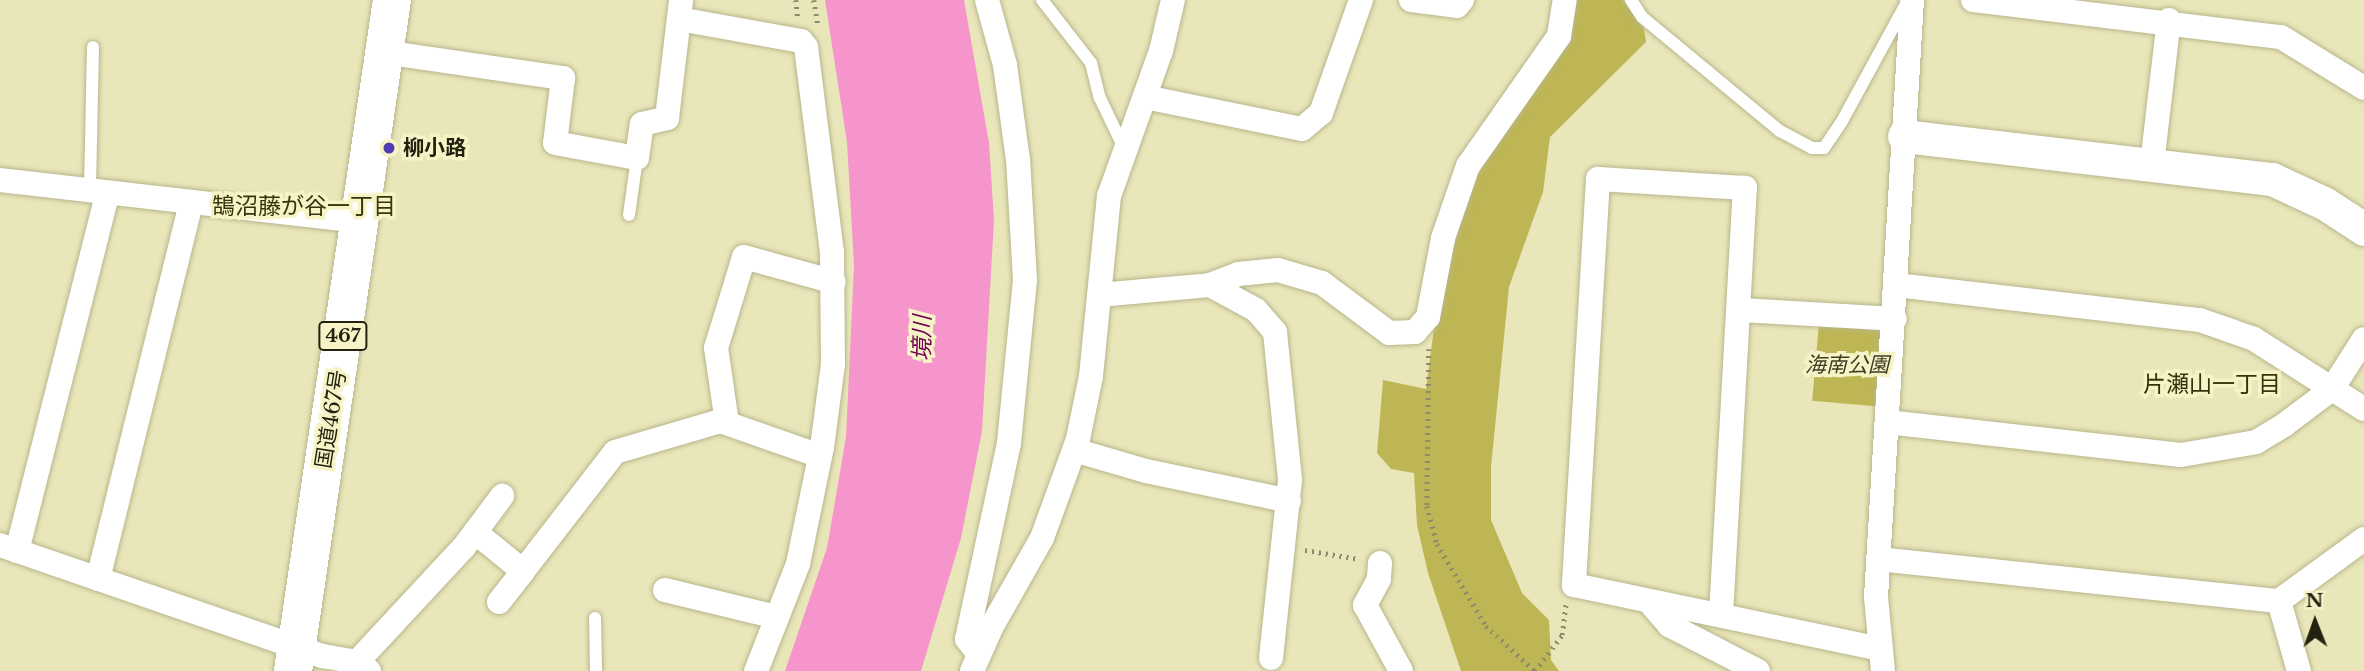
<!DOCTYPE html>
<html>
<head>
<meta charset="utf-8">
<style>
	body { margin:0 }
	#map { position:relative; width:2364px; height:671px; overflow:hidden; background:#e9e6ba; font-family:"Libre Baskerville","Noto Sans JP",serif }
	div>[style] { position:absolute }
	.green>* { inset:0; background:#beb655; transform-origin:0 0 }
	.water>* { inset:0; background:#f595cc }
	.path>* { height:4.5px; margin-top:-2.25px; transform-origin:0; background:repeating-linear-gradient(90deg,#8d8b6c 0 2px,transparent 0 7px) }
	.roads { filter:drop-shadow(0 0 2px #b8b68b) drop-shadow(0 0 2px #b8b68b) }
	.lane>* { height:12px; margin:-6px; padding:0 6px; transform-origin:6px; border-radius:6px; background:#fff }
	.street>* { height:24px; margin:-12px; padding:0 12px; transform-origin:12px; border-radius:12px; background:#fff }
	.secondary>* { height:33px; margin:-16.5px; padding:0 16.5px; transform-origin:16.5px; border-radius:16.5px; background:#fff }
	.highway>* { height:38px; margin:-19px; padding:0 19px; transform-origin:19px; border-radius:19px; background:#fff }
	.dots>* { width:19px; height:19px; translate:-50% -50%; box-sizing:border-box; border:4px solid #f6f4c7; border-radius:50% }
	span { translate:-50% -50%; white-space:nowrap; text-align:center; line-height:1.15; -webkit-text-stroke:7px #f6f4c7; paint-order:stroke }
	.shield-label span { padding:2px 5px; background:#f6f4c7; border:2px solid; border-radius:5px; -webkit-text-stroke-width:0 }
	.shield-label { font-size:19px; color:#232211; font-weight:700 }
	.poi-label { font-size:21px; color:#232211; font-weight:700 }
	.left { translate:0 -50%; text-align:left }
	.park-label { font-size:21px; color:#3d3b23; font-style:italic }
	.street-label { font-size:21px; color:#232211 }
	.neighbourhood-label { font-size:23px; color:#37340b }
	.water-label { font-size:23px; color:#710051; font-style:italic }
	.north { position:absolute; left:2280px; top:587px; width:70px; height:70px; -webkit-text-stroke:5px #f6f4c7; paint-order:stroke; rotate:359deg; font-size:19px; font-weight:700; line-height:28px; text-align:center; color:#232211 }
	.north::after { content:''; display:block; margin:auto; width:24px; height:32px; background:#232211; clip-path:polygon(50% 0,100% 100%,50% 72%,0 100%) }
</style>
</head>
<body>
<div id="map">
	<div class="green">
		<i style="clip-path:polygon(1570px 0,1623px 0,1644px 29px,1646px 42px,1550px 137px,1543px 192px,1509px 287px,1491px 467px,1491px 520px,1522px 593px,1549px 620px,1551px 660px,1559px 671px,1461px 671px,1428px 573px,1417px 525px,1414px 473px,1391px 469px,1377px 453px,1383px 380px,1426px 389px,1449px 213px)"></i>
		<i style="left:1819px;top:323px;width:63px;height:78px;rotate:5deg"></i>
	</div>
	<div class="water">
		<i style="clip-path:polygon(825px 0,964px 0,989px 143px,994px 220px,982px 431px,961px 538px,921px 671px,785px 671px,827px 548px,846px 437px,854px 265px,847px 142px)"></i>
	</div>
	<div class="path">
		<i style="left:796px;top:0;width:19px;rotate:84deg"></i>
		<i style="left:814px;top:0;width:25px;rotate:81deg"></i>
		<i style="left:1429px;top:349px;width:157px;rotate:90.7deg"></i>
		<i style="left:1427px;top:506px;width:39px;rotate:75deg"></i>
		<i style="left:1437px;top:544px;width:96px;rotate:59.1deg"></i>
		<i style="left:1486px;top:626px;width:67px;rotate:42.6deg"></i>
		<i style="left:1305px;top:550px;width:55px;rotate:9.5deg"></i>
		<i style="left:1535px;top:671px;width:45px;rotate:-53.1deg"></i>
		<i style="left:1562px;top:635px;width:31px;rotate:-83deg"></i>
	</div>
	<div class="roads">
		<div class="lane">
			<i style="left:1042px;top:0;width:80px;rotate:52.1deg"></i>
			<i style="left:1091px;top:63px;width:36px;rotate:76deg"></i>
			<i style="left:1100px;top:98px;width:55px;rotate:64.4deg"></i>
			<i style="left:1631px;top:0;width:20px;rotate:57deg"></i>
			<i style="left:1642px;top:17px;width:179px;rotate:39.6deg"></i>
			<i style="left:1780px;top:131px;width:36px;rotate:28deg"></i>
			<i style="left:1812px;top:148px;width:12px"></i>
			<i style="left:1824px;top:148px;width:30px;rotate:-56deg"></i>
			<i style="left:1841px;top:123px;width:140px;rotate:-61.4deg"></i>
			<i style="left:90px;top:189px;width:142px;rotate:-88.8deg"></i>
			<i style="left:629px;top:215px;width:58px;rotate:-82deg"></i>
			<i style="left:595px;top:618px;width:53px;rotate:88.9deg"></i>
		</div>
		<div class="street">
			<i style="left:1411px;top:0;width:46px;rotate:7.4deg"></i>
			<i style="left:1457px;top:6px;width:8px;rotate:-50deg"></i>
			<i style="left:1973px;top:0;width:310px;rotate:6.9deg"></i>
			<i style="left:2281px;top:37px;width:97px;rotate:31.6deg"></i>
			<i style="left:679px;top:19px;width:124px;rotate:10.2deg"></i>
			<i style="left:801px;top:41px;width:8px;rotate:50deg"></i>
			<i style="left:806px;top:47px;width:207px;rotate:82.8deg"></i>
			<i style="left:832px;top:252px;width:112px;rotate:89.5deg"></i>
			<i style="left:833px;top:364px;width:84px;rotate:97.5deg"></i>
			<i style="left:822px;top:447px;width:119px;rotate:101.6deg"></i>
			<i style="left:798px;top:564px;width:115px;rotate:111.4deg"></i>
			<i style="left:384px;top:52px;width:181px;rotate:8.3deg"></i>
			<i style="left:563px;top:78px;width:65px;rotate:97deg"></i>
			<i style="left:555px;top:143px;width:83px;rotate:10.4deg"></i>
			<i style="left:637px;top:158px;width:34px;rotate:-82deg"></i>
			<i style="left:642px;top:124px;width:26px;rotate:-13deg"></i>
			<i style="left:667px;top:118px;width:119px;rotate:-83.2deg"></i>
			<i style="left:1145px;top:97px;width:160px;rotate:11.5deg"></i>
			<i style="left:1302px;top:129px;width:25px;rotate:-40deg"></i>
			<i style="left:1321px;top:113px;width:120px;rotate:-70.5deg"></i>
			<i style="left:2152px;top:164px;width:145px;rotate:-83.3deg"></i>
			<i style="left:0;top:180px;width:361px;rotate:6.5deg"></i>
			<i style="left:1210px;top:285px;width:52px;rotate:28.5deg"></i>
			<i style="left:1256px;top:310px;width:29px;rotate:49deg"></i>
			<i style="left:1275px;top:332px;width:149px;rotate:84.2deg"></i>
			<i style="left:1290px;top:480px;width:179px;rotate:96.1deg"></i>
			<i style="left:1896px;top:285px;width:306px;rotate:6.6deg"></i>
			<i style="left:2200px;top:320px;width:57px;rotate:19.4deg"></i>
			<i style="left:2254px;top:339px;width:130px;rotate:32.5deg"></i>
			<i style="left:1099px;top:295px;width:111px;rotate:-5.1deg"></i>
			<i style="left:1210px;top:285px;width:30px;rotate:-21deg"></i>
			<i style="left:1238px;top:274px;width:40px;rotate:-5.7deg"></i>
			<i style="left:1278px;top:270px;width:46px;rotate:16.5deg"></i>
			<i style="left:1322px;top:283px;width:84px;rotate:36.7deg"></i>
			<i style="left:1389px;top:333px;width:26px;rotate:-2deg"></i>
			<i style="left:1415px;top:332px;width:20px;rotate:-49deg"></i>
			<i style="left:1428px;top:317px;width:80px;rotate:-79.2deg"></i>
			<i style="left:1443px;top:238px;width:76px;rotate:-70.9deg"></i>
			<i style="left:1468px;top:166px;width:159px;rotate:-55deg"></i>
			<i style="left:1559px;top:36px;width:36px;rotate:-81deg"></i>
			<i style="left:1741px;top:310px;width:154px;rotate:3.3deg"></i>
			<i style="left:1887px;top:422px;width:296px;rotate:6.4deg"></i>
			<i style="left:2181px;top:455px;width:76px;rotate:-9.8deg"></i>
			<i style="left:2256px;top:442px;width:33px;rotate:-31deg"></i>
			<i style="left:2284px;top:425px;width:60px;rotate:-36.9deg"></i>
			<i style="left:2332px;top:389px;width:59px;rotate:-57.4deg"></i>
			<i style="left:727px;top:423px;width:76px;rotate:-98.3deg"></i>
			<i style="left:716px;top:348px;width:95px;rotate:-72.9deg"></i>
			<i style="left:744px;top:257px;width:93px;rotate:15.5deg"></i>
			<i style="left:1074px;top:450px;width:75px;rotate:16.3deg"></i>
			<i style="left:1146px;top:471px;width:146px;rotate:11.8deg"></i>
			<i style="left:475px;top:532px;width:62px;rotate:39.1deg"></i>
			<i style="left:523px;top:571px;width:150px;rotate:-52.3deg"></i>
			<i style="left:615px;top:452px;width:109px;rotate:-16.4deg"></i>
			<i style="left:720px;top:421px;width:106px;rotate:19.3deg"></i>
			<i style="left:0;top:545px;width:342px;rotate:19deg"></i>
			<i style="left:323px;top:656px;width:35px;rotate:10deg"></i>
			<i style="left:357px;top:662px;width:15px;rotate:37deg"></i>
			<i style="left:17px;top:551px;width:370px;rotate:-75.8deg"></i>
			<i style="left:1878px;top:559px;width:403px;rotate:6deg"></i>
			<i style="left:2279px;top:601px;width:105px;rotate:-36.1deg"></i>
			<i style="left:1380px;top:563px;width:16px;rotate:94deg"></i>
			<i style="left:1379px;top:579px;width:30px;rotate:118deg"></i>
			<i style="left:1365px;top:605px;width:75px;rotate:61.4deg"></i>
			<i style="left:98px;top:579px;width:388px;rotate:-76.1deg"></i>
			<i style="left:665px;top:590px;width:115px;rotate:13.6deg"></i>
			<i style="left:2279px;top:601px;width:73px;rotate:74.1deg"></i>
			<i style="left:499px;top:602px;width:39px;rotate:-52deg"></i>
			<i style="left:1651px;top:604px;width:28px;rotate:49deg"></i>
			<i style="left:1669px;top:625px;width:100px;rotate:27.3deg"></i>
			<i style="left:1721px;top:615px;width:428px;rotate:-86.8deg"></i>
			<i style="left:1745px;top:188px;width:147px;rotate:-176.5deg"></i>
			<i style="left:1598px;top:179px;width:407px;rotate:93.4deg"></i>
			<i style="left:1574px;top:585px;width:313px;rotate:11.8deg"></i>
			<i style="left:978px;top:653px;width:18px;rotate:-128deg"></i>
			<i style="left:967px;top:639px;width:200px;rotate:-77.9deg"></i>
			<i style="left:1009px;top:443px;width:164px;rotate:-84.4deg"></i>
			<i style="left:1025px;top:280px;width:120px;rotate:-93.3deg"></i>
			<i style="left:1018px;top:160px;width:96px;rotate:-97.8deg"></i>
			<i style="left:1005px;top:65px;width:67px;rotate:-105.5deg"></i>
			<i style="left:357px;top:662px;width:157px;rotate:-47.1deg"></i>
			<i style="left:464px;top:547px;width:64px;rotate:-53.3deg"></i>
			<i style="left:972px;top:671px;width:49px;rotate:-66deg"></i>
			<i style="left:992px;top:626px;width:101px;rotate:-60.4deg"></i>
			<i style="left:1042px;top:538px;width:105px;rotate:-70deg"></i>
			<i style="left:1078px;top:439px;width:64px;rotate:-78.3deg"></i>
			<i style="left:1091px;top:376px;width:181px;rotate:-84.3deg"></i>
			<i style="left:1109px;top:196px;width:154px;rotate:-70.3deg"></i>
			<i style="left:1161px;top:51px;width:52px;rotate:-76.8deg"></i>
			<i style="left:1883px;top:671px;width:74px;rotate:-95.4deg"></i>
			<i style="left:1876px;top:597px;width:598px;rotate:-86.55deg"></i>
		</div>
		<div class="secondary">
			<i style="left:1904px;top:136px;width:371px;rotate:6.7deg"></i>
			<i style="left:2272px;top:179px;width:57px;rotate:24.8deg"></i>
			<i style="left:2324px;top:203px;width:48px;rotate:33deg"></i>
		</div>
		<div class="highway">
			<i style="left:293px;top:671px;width:678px;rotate:-81.61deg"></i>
		</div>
	</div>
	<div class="dots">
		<i style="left:389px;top:148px;background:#523cb4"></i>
	</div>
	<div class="shield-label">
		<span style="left:343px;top:336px">467</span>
	</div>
	<div class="poi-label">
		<span class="left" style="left:403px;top:148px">柳小路</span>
	</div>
	<div class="park-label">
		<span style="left:1847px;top:365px">海南公園</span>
	</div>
	<div class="street-label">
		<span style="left:331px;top:419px;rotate:-81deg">国道467号</span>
	</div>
	<div class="neighbourhood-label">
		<span style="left:304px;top:206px">鵠沼藤が谷一丁目</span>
		<span style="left:2212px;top:384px">片瀬山一丁目</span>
	</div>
	<div class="water-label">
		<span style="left:922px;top:338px;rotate:-89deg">境川</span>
	</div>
	<div class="north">N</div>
</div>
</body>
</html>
